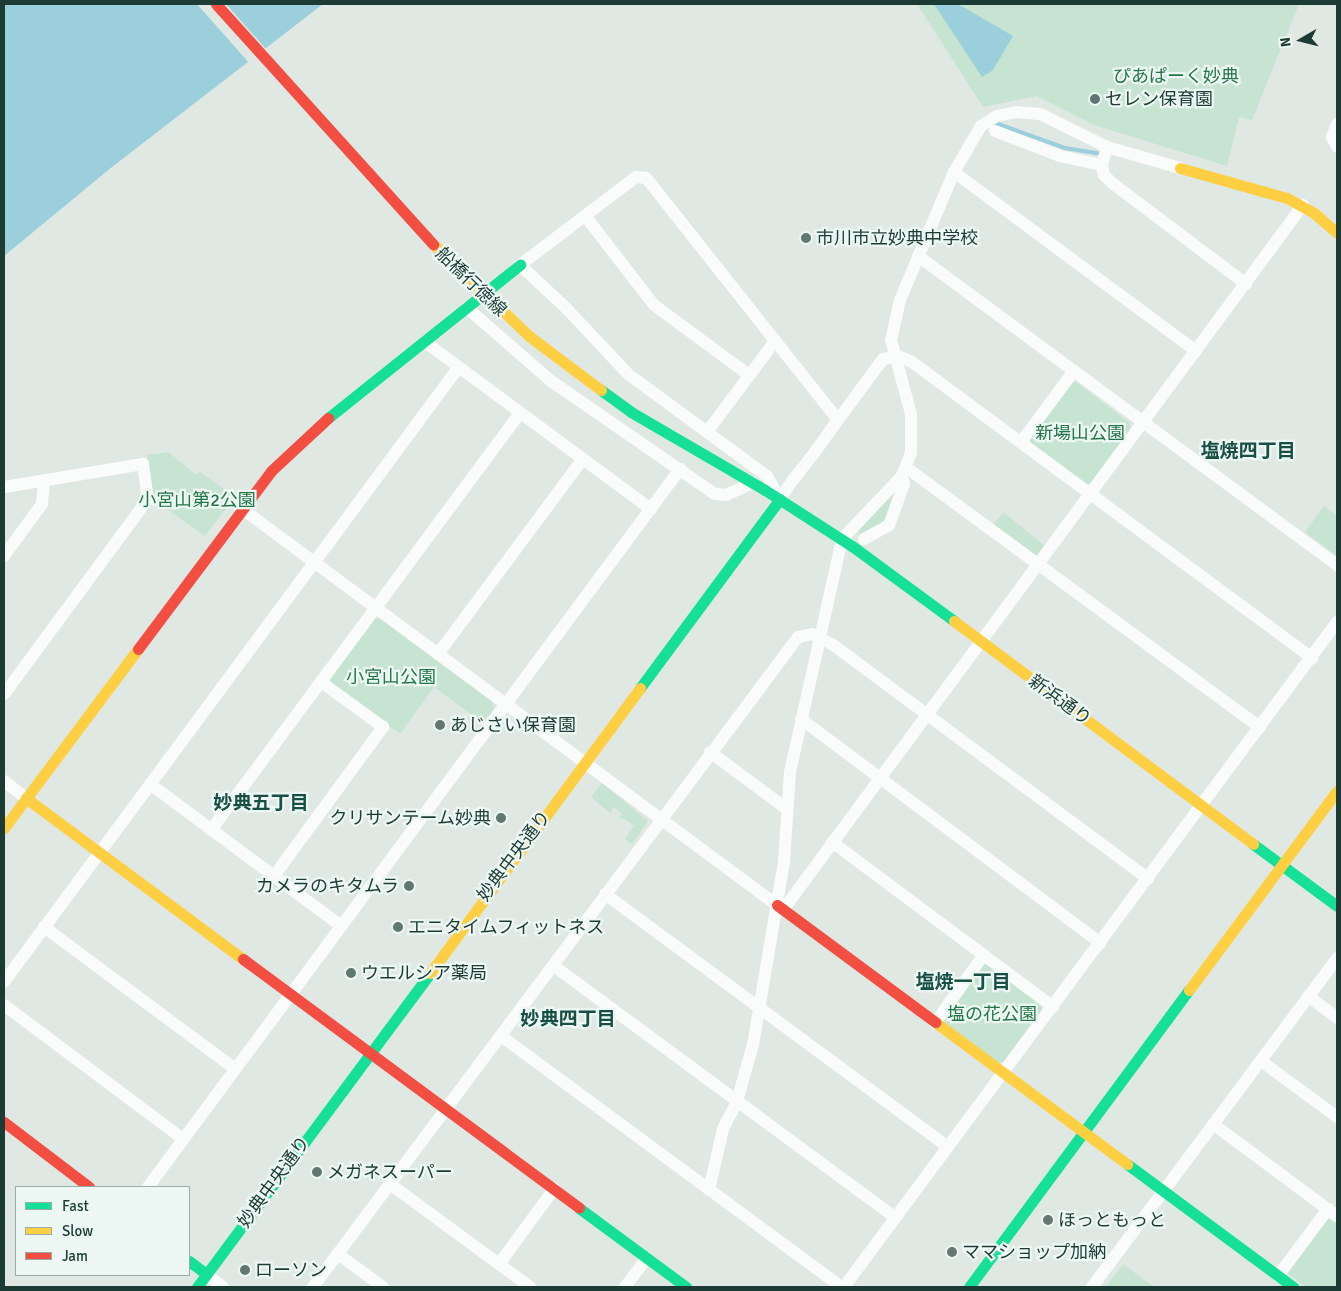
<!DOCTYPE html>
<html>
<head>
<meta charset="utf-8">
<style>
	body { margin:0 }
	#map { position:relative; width:1341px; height:1291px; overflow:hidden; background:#e0e8e4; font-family:Signika,"Noto Sans JP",sans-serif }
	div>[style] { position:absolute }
	.green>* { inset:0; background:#c7e3d1 }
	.water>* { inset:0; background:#9bcfdb }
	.pier>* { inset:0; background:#e0e8e4 }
	.stream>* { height:4px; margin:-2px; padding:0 2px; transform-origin:2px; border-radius:2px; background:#9bcfdb }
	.street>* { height:12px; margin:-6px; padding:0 6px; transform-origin:6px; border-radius:6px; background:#fafcfb }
	.fast>* { height:11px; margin:-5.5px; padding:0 5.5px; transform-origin:5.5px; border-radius:5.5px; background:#16e098 }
	.slow>* { height:11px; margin:-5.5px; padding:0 5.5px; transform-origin:5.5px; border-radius:5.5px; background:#ffcf43 }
	.jam>* { height:11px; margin:-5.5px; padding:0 5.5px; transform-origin:5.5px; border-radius:5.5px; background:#f24e42 }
	.dots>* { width:14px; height:14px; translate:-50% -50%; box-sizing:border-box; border:2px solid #edf7f3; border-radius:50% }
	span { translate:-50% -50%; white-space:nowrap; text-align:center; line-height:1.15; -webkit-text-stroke:4.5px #edf7f3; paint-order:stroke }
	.park-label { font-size:18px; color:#237648 }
	.poi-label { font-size:18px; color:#1d3b35 }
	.left { translate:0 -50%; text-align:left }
	.right { translate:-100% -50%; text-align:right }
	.street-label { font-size:18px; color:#1d3b35 }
	.neighbourhood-label { font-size:19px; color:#174f45; font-weight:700 }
	.frame { position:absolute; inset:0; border:5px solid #1d3b35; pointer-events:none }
	.legend { position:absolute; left:15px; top:1186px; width:175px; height:90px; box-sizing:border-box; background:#edf7f3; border:1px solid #9aaca7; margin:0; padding:6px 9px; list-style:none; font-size:15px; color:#1d3b35 }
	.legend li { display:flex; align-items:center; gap:10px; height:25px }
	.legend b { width:25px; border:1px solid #9aaca7 }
	.north { position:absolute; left:1276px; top:15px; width:50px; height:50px; -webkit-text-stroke:4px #edf7f3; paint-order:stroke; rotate:262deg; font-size:14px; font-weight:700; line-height:20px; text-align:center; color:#1d3b35 }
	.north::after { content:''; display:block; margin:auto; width:18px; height:22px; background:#1d3b35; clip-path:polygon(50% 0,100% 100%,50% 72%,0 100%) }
</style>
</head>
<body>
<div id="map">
	<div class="green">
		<i style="clip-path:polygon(917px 4px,1299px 4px,1252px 120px,1239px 117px,1227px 166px,1094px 125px,1037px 96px,983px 107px)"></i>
		<i style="clip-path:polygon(1076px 382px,1130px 423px,1131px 431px,1092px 483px,1086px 485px,1030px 444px,1029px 437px,1070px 383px)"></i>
		<i style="clip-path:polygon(168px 452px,196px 475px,199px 471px,235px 497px,205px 536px,154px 500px,147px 455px)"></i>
		<i style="clip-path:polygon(901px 484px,887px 522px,862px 535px,859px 533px,859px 528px)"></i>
		<i style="clip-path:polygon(1324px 506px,1337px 516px,1337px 556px,1305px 532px)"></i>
		<i style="clip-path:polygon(1003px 512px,1045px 546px,1039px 555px,1032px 556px,993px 525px)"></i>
		<i style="clip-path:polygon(380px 618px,492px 701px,494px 708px,483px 723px,434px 687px,400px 734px,331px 684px,330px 677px,374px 619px)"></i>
		<i style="clip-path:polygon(602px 783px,648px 821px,632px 844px,625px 839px,634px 826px,623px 818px,618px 819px,622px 814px,614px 807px,610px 813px,591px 797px)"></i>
		<i style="clip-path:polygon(986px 964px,1041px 1004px,1042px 1012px,1006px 1061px,999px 1063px,943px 1022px,981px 965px)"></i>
		<i style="clip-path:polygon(1324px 1219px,1330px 1219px,1337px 1224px,1337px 1287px,1306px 1287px,1288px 1274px,1287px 1269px)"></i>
		<i style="clip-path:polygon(1123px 1264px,1154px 1287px,1106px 1287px)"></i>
	</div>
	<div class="water">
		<i style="clip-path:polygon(4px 4px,323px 4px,112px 167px,4px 256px)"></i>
		<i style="clip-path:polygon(934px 4px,958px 4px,1013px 36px,993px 70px,982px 77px)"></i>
	</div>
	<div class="pier">
		<i style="clip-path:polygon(197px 4px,226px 4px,267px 50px,250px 64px)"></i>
	</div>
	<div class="stream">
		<i style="left:993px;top:122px;width:77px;rotate:19.9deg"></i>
		<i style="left:1065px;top:148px;width:38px;rotate:9deg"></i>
	</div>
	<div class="street">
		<i style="left:1337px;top:124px;width:14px;rotate:111deg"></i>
		<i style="left:1332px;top:137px;width:11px;rotate:63deg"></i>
		<i style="left:995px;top:131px;width:70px;rotate:21deg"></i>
		<i style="left:1060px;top:156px;width:43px;rotate:12.1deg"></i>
		<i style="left:1107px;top:147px;width:19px;rotate:106deg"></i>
		<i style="left:1102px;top:165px;width:10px;rotate:79deg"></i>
		<i style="left:1104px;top:175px;width:11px;rotate:45deg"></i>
		<i style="left:1112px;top:183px;width:168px;rotate:37deg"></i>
		<i style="left:954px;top:172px;width:301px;rotate:36.5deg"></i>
		<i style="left:586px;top:217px;width:111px;rotate:52.3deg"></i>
		<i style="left:654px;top:305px;width:118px;rotate:36.4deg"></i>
		<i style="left:918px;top:256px;width:521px;rotate:36.41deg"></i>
		<i style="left:467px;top:308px;width:111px;rotate:41deg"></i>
		<i style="left:551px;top:381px;width:199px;rotate:34.6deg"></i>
		<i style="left:715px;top:494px;width:11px;rotate:5deg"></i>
		<i style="left:726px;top:495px;width:30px;rotate:-24deg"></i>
		<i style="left:425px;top:342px;width:281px;rotate:36.5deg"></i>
		<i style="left:838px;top:420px;width:309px;rotate:-128.4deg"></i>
		<i style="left:646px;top:178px;width:10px;rotate:-174deg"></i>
		<i style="left:636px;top:177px;width:146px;rotate:142.8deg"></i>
		<i style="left:520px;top:265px;width:64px;rotate:43.1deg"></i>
		<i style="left:567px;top:309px;width:89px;rotate:46.8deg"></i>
		<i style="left:628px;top:374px;width:172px;rotate:36.3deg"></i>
		<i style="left:767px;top:476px;width:26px;rotate:61deg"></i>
		<i style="left:780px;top:499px;width:23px;rotate:-56deg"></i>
		<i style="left:793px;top:480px;width:31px;rotate:-52deg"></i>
		<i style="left:812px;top:456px;width:44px;rotate:-54.2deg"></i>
		<i style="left:838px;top:420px;width:71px;rotate:-53.6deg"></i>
		<i style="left:880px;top:363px;width:5px;rotate:-53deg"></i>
		<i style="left:883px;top:359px;width:15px;rotate:-11deg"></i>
		<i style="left:898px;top:356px;width:15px;rotate:23deg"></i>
		<i style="left:912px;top:362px;width:498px;rotate:36.5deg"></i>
		<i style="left:707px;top:432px;width:114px;rotate:-53.2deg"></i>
		<i style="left:1021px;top:442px;width:89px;rotate:-53.3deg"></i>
		<i style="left:907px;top:468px;width:438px;rotate:36.3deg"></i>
		<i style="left:4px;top:487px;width:141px;rotate:-9.4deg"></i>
		<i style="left:143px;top:464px;width:35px;rotate:82deg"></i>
		<i style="left:148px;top:499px;width:242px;rotate:126.4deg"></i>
		<i style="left:241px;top:508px;width:667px;rotate:36.53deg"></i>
		<i style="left:864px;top:539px;width:29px;rotate:-29deg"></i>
		<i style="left:889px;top:525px;width:44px;rotate:-69.9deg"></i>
		<i style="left:904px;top:484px;width:8px;rotate:-104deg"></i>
		<i style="left:4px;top:556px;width:64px;rotate:-53.8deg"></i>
		<i style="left:42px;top:504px;width:24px;rotate:-85deg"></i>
		<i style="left:438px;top:654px;width:243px;rotate:-53.4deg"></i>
		<i style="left:801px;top:719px;width:374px;rotate:36.8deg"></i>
		<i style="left:710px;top:752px;width:96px;rotate:36.5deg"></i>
		<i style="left:4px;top:781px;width:28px;rotate:38deg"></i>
		<i style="left:150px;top:784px;width:238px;rotate:36.6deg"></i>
		<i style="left:211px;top:830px;width:519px;rotate:-53.46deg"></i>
		<i style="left:832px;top:842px;width:276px;rotate:36.7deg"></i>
		<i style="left:274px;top:876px;width:185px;rotate:-53.8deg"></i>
		<i style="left:383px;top:727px;width:77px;rotate:-144deg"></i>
		<i style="left:605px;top:894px;width:426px;rotate:36.4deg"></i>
		<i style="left:783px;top:910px;width:876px;rotate:-53.59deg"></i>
		<i style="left:44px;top:927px;width:238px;rotate:36.6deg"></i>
		<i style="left:554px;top:966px;width:423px;rotate:36.4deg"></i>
		<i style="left:4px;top:982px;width:764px;rotate:-53.52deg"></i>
		<i style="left:1308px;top:996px;width:36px;rotate:37deg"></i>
		<i style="left:4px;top:1005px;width:224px;rotate:36.8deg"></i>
		<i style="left:935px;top:1023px;width:82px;rotate:-54.4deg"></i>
		<i style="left:501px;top:1036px;width:423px;rotate:36.4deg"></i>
		<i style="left:1261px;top:1061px;width:94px;rotate:36.4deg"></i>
		<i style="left:1213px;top:1124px;width:154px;rotate:36.6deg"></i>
		<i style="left:390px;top:1184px;width:174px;rotate:36.3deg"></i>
		<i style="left:148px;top:1187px;width:894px;rotate:-53.46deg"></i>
		<i style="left:709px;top:1190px;width:63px;rotate:-77.1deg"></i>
		<i style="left:723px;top:1129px;width:31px;rotate:-63deg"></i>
		<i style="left:737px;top:1101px;width:58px;rotate:-74.1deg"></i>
		<i style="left:753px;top:1045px;width:187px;rotate:-80.4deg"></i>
		<i style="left:784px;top:861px;width:89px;rotate:-86.1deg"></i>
		<i style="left:790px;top:772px;width:239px;rotate:-77.4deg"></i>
		<i style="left:842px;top:539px;width:87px;rotate:-46.4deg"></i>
		<i style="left:902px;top:476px;width:25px;rotate:-69deg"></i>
		<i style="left:911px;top:453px;width:39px;rotate:-90deg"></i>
		<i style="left:911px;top:414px;width:77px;rotate:-105.1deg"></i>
		<i style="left:891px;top:340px;width:41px;rotate:-77.3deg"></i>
		<i style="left:900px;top:300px;width:139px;rotate:-67.1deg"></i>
		<i style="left:954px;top:172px;width:53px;rotate:-59.6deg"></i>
		<i style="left:981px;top:126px;width:19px;rotate:-32deg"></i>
		<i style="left:997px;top:116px;width:19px;rotate:-12deg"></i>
		<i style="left:1016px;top:112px;width:24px;rotate:5deg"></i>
		<i style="left:1040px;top:114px;width:75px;rotate:26.2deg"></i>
		<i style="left:1107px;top:147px;width:76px;rotate:16deg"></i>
		<i style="left:338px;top:1254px;width:56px;rotate:36.3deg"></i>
		<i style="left:499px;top:1264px;width:93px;rotate:-53.7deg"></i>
		<i style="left:206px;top:1274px;width:21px;rotate:37deg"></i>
		<i style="left:1278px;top:1276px;width:84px;rotate:-53.3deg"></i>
		<i style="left:313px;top:1287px;width:811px;rotate:-53.27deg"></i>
		<i style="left:798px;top:637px;width:14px;rotate:-12deg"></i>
		<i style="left:812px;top:634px;width:22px;rotate:27deg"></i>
		<i style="left:832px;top:644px;width:394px;rotate:36.6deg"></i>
		<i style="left:625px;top:1287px;width:36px;rotate:-53deg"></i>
		<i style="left:844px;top:1287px;width:828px;rotate:-53.45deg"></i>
		<i style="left:1092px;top:1287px;width:410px;rotate:-53.3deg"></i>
	</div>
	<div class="fast">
		<i style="left:601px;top:390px;width:37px;rotate:36deg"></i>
		<i style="left:631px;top:412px;width:155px;rotate:30.2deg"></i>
		<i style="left:765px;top:490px;width:103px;rotate:32.8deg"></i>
		<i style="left:852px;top:546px;width:127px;rotate:36.3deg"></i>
		<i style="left:328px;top:418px;width:246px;rotate:-38.6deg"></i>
		<i style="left:640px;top:688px;width:235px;rotate:-53.5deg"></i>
		<i style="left:1253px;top:844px;width:104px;rotate:36.4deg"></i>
		<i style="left:1127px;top:1164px;width:207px;rotate:36.5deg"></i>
		<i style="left:579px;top:1208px;width:133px;rotate:36.4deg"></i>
		<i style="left:189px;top:1261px;width:21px;rotate:37deg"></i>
		<i style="left:197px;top:1287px;width:391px;rotate:-53.4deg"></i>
		<i style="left:969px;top:1287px;width:370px;rotate:-53.5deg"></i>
	</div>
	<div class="slow">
		<i style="left:1180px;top:168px;width:111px;rotate:15.7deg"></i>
		<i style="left:1287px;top:198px;width:31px;rotate:29deg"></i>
		<i style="left:1314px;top:213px;width:30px;rotate:41deg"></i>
		<i style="left:433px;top:244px;width:133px;rotate:43.8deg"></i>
		<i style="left:529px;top:336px;width:90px;rotate:36.9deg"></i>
		<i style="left:954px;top:621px;width:373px;rotate:36.7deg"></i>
		<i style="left:26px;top:798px;width:270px;rotate:36.6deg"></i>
		<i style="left:4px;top:828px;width:224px;rotate:-53.2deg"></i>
		<i style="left:430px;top:973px;width:354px;rotate:-53.6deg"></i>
		<i style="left:1189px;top:990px;width:248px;rotate:-53.4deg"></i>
		<i style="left:935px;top:1022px;width:239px;rotate:36.5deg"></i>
	</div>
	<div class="jam">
		<i style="left:216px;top:4px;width:324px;rotate:47.9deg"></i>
		<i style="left:138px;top:649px;width:222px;rotate:-53.2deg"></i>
		<i style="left:271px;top:471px;width:78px;rotate:-42.9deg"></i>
		<i style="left:777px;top:905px;width:197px;rotate:36.5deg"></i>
		<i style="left:243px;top:959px;width:418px;rotate:36.5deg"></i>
		<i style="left:4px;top:1122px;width:107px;rotate:37.4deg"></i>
	</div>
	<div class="dots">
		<i style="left:1095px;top:99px;background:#617872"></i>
		<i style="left:806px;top:238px;background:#617872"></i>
		<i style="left:440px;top:725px;background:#617872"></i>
		<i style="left:501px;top:818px;background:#617872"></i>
		<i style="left:409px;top:886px;background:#617872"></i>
		<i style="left:398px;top:927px;background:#617872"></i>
		<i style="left:351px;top:973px;background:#617872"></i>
		<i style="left:317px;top:1172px;background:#617872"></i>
		<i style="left:1048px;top:1220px;background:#617872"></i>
		<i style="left:952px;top:1252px;background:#617872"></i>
		<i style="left:245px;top:1270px;background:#617872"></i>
	</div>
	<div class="park-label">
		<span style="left:1176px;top:76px">ぴあぱーく妙典</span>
		<span style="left:1080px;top:433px">新場山公園</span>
		<span style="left:197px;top:500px">小宮山第2公園</span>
		<span style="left:391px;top:677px">小宮山公園</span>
		<span style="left:992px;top:1014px">塩の花公園</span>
	</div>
	<div class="poi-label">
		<span class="left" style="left:1105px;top:99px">セレン保育園</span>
		<span class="left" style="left:816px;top:238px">市川市立妙典中学校</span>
		<span class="left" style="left:450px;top:725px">あじさい保育園</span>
		<span class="right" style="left:491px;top:818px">クリサンテーム妙典</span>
		<span class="right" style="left:399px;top:886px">カメラのキタムラ</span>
		<span class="left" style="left:408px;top:927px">エニタイムフィットネス</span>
		<span class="left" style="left:361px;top:973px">ウエルシア薬局</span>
		<span class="left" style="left:327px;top:1172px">メガネスーパー</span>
		<span class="left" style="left:1058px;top:1220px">ほっともっと</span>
		<span class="left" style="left:962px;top:1252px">ママショップ加納</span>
		<span class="left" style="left:255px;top:1270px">ローソン</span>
	</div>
	<div class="street-label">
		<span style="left:471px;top:282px;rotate:44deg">船橋行徳線</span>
		<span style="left:1060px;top:700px;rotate:36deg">新浜通り</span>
		<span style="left:514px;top:856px;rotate:-53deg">妙典中央通り</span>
		<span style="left:274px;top:1182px;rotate:-54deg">妙典中央通り</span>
	</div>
	<div class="neighbourhood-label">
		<span style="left:1248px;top:452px">塩焼四丁目</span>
		<span style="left:261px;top:804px">妙典五丁目</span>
		<span style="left:963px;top:983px">塩焼一丁目</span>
		<span style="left:568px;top:1020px">妙典四丁目</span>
	</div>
	<div class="frame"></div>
	<ul class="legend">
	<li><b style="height:6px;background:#16e098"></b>Fast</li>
	<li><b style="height:6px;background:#ffcf43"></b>Slow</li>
	<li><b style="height:6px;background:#f24e42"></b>Jam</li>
	</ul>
	<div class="north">N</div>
</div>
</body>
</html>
